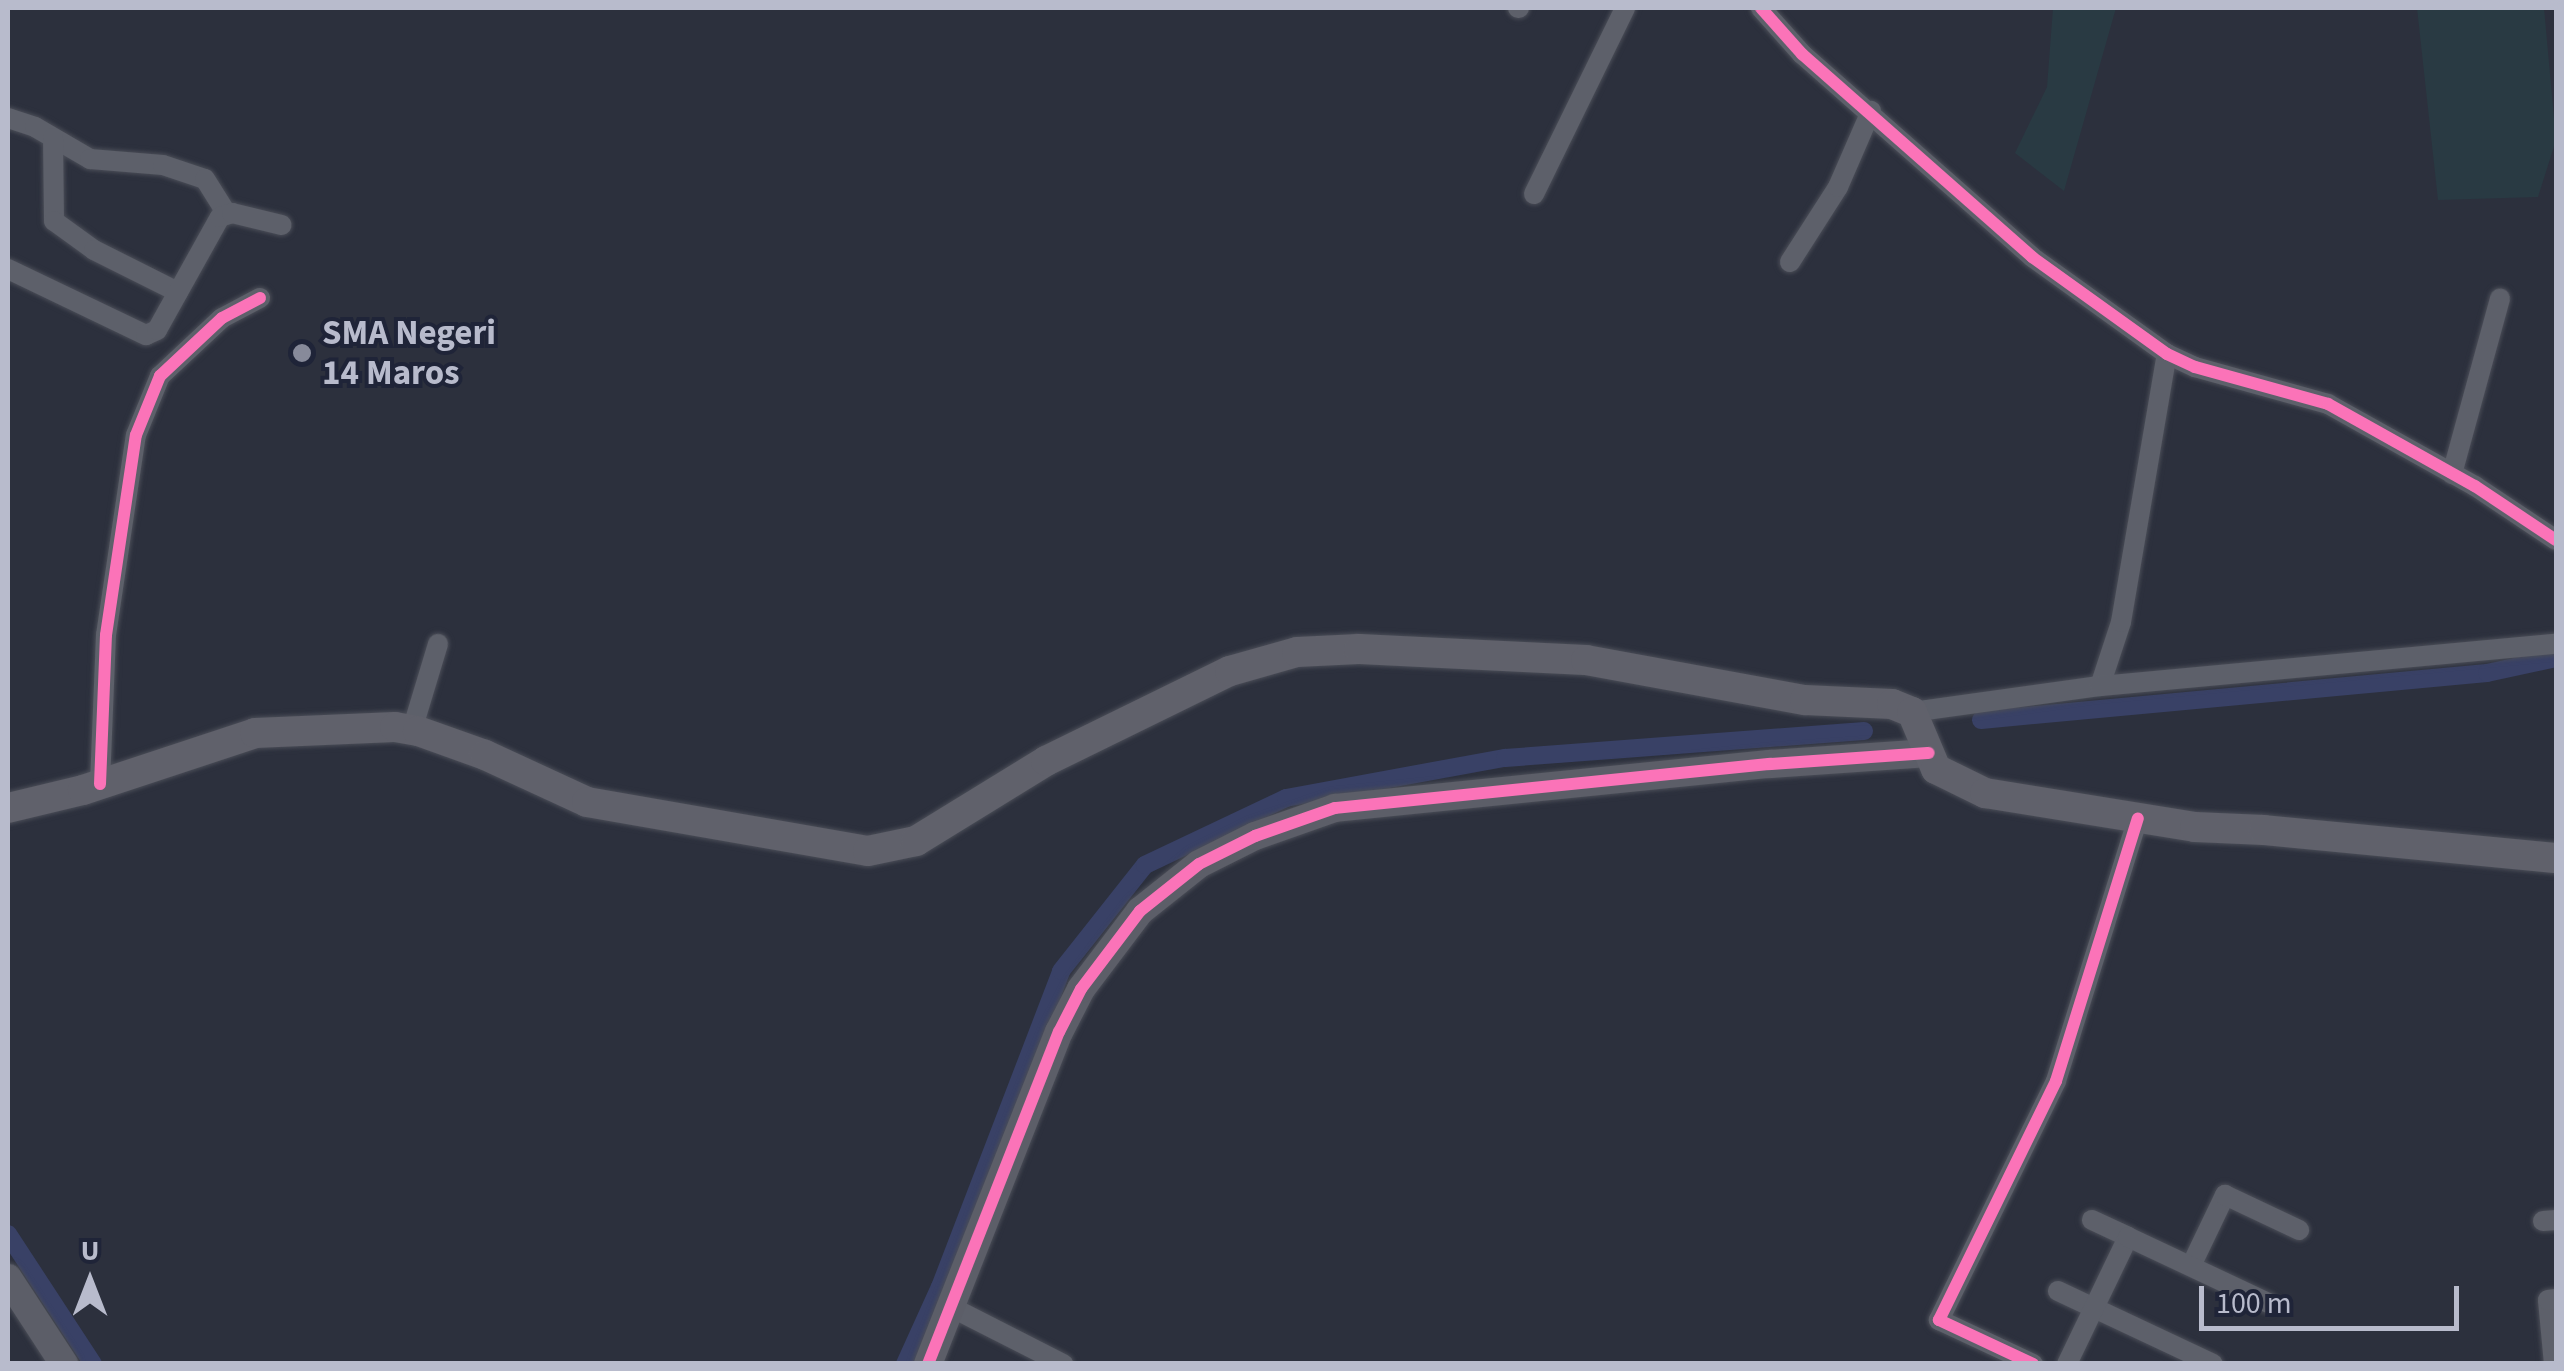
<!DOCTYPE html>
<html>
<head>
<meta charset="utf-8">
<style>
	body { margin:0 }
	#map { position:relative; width:2564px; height:1371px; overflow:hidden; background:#2c303d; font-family:"Source Sans 3",sans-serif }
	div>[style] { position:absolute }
	.green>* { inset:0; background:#293a43 }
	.canal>* { height:18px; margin:-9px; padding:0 9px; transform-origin:9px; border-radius:9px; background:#394166 }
	.roads { filter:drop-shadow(0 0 2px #4a4d57) drop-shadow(0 0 2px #4a4d57) }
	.street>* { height:20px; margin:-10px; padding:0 10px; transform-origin:10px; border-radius:10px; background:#5d606a }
	.secondary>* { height:28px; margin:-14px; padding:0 14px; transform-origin:14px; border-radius:14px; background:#5c5e68 }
	.primary>* { height:30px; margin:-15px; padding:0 15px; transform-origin:15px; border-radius:15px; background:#60616b }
	.cycleway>* { height:12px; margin:-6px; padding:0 6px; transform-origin:6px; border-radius:6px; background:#fb73b8 }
	.dots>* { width:28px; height:28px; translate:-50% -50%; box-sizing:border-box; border:5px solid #1f2438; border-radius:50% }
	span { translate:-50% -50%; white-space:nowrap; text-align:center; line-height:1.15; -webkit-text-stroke:8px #1f2438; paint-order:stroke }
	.poi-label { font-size:35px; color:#b8bbcc; font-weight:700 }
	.left { translate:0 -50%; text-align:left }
	.frame { position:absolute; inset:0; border:10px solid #b8bbcc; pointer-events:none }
	.north { position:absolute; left:40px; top:1231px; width:100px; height:100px; -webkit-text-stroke:8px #1f2438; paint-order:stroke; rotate:0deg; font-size:28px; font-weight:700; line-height:40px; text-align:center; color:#b8bbcc }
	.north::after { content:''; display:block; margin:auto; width:35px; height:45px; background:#b8bbcc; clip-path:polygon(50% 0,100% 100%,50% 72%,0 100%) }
	.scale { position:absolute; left:2199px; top:1286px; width:260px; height:45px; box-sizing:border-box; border:5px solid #b8bbcc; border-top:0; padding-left:12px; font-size:30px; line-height:35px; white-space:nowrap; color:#b8bbcc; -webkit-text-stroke:8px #1f2438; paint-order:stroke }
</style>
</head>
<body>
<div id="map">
	<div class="green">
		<i style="clip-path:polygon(2053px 8px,2116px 8px,2064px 191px,2015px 153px,2047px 87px)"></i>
		<i style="clip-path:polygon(2417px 8px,2544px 8px,2556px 140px,2538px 197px,2438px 200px)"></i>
	</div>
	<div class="canal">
		<i style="left:1981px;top:720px;width:508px;rotate:-5.31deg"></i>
		<i style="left:2487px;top:673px;width:71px;rotate:-12.3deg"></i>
		<i style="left:8px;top:1234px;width:155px;rotate:56.8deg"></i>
		<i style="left:905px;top:1364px;width:85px;rotate:-65.6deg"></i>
		<i style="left:940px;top:1287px;width:338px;rotate:-69deg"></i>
		<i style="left:1061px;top:971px;width:135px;rotate:-51.6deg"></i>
		<i style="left:1145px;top:865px;width:156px;rotate:-25.4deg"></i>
		<i style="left:1286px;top:798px;width:223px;rotate:-10.4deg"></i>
		<i style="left:1505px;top:758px;width:360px;rotate:-4.3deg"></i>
	</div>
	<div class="roads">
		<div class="street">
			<i style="left:1518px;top:8px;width:1px"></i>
			<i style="left:1761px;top:8px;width:62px;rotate:48.3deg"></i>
			<i style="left:1802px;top:54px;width:307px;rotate:41.4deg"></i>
			<i style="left:2032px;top:257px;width:166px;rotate:35.7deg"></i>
			<i style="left:2167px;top:354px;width:31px;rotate:25deg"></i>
			<i style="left:2195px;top:367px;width:138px;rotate:15.5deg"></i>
			<i style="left:2328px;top:404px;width:168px;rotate:29.2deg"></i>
			<i style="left:2475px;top:486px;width:97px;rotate:33.7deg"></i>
			<i style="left:8px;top:118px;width:28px;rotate:18deg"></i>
			<i style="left:35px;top:127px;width:64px;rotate:30.2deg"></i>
			<i style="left:90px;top:159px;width:73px;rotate:4.7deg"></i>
			<i style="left:163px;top:165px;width:44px;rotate:18.4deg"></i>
			<i style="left:205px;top:179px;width:40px;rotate:58deg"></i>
			<i style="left:53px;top:138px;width:83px;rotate:89.3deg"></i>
			<i style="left:54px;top:221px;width:49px;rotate:35.9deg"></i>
			<i style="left:94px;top:250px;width:94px;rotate:26.6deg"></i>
			<i style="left:1534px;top:194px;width:207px;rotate:-63.9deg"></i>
			<i style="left:1790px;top:262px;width:89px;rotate:-57.4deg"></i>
			<i style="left:1838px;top:187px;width:83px;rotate:-66.5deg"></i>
			<i style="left:8px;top:269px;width:153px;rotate:25.6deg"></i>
			<i style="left:146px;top:335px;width:12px;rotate:-24deg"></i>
			<i style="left:157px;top:330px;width:129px;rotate:-60.9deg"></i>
			<i style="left:220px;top:217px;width:13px;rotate:-18deg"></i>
			<i style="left:232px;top:213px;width:51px;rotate:13.5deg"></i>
			<i style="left:2452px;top:474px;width:182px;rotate:-74.7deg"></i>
			<i style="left:2100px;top:686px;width:67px;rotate:-71.8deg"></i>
			<i style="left:2121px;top:622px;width:272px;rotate:-80.3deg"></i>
			<i style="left:1912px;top:712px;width:190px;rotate:-7.9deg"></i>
			<i style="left:2100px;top:686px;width:458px;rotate:-5.3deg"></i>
			<i style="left:412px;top:730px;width:90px;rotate:-73.2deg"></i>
			<i style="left:100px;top:784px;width:149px;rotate:-87.7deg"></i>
			<i style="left:106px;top:635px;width:202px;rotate:-81.5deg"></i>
			<i style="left:136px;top:435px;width:64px;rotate:-67.9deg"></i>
			<i style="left:160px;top:376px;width:85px;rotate:-43.1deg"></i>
			<i style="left:222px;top:318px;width:43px;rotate:-27.8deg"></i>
			<i style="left:2092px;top:1220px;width:40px;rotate:25deg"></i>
			<i style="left:2543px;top:1221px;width:13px;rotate:-4deg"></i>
			<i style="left:2191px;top:1266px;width:79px;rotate:-64.4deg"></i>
			<i style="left:2225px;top:1195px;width:82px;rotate:25.3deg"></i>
			<i style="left:2058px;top:1291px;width:171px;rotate:25.2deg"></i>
			<i style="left:951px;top:1307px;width:126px;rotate:27deg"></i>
			<i style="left:2033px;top:1364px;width:104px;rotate:-154.9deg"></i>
			<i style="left:1939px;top:1320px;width:266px;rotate:-63.9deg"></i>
			<i style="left:2056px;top:1081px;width:275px;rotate:-72.7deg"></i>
			<i style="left:2067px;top:1364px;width:141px;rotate:-64.3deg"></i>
			<i style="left:2128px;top:1237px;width:155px;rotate:25.2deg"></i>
			<i style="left:2554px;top:1364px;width:64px;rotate:-95.4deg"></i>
			<i style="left:2548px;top:1300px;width:8px;rotate:-7deg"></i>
		</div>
		<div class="secondary">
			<i style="left:8px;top:1278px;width:103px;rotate:56.9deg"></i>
			<i style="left:928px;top:1364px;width:357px;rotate:-68.5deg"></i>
			<i style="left:1059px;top:1032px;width:48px;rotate:-62.9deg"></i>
			<i style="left:1081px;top:989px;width:98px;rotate:-52.9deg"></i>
			<i style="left:1140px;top:911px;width:75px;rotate:-38.5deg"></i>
			<i style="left:1199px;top:864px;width:63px;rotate:-26.6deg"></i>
			<i style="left:1255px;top:836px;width:85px;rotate:-19.3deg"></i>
			<i style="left:1335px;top:808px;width:437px;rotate:-5.8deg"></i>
			<i style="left:1770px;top:764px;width:159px;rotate:-4deg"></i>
		</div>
		<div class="primary">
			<i style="left:8px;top:808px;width:77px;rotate:-13.5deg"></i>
			<i style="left:83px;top:790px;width:181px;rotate:-18.3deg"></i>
			<i style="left:255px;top:733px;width:140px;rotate:-2.5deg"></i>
			<i style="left:395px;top:727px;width:23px;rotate:10deg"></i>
			<i style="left:418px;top:731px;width:71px;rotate:19.7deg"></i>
			<i style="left:485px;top:755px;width:112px;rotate:24.7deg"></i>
			<i style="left:587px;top:802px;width:285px;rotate:9.9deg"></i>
			<i style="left:868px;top:851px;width:49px;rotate:-11.8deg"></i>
			<i style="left:916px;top:841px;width:153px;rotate:-31.6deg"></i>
			<i style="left:1046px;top:761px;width:205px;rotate:-26.1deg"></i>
			<i style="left:1230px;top:671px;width:70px;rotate:-15.8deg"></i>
			<i style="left:1297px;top:652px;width:62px;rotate:-2.8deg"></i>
			<i style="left:1359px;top:649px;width:227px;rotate:2.8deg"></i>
			<i style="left:1586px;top:660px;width:223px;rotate:10.4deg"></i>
			<i style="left:1805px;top:700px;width:87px;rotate:2.6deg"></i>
			<i style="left:1892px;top:704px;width:22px;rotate:22deg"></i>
			<i style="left:1912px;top:712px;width:62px;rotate:67.2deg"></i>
			<i style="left:1936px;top:769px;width:55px;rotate:26.1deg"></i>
			<i style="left:1985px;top:793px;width:213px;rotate:9.2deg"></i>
			<i style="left:2195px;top:827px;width:69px;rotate:2.5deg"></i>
			<i style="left:2264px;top:830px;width:293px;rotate:5.5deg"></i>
		</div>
	</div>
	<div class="cycleway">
		<i style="left:1761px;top:8px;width:62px;rotate:48.3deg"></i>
		<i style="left:1802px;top:54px;width:307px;rotate:41.4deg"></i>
		<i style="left:2032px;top:257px;width:166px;rotate:35.7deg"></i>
		<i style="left:2167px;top:354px;width:31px;rotate:25deg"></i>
		<i style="left:2195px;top:367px;width:138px;rotate:15.5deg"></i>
		<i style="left:2328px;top:404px;width:168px;rotate:29.2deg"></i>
		<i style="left:2475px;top:486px;width:97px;rotate:33.7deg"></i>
		<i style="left:100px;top:784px;width:149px;rotate:-87.7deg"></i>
		<i style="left:106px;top:635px;width:202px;rotate:-81.5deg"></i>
		<i style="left:136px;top:435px;width:64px;rotate:-67.9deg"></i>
		<i style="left:160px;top:376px;width:85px;rotate:-43.1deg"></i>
		<i style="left:222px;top:318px;width:43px;rotate:-27.8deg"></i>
		<i style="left:928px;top:1364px;width:357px;rotate:-68.5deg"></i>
		<i style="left:1059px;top:1032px;width:48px;rotate:-62.9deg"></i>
		<i style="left:1081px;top:989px;width:98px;rotate:-52.9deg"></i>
		<i style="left:1140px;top:911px;width:75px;rotate:-38.5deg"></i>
		<i style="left:1199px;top:864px;width:63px;rotate:-26.6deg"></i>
		<i style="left:1255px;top:836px;width:85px;rotate:-19.3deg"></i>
		<i style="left:1335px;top:808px;width:437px;rotate:-5.8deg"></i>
		<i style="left:1770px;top:764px;width:159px;rotate:-4deg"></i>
		<i style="left:2033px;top:1364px;width:104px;rotate:-154.9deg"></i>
		<i style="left:1939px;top:1320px;width:266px;rotate:-63.9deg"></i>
		<i style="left:2056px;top:1081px;width:275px;rotate:-72.7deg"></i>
	</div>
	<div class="dots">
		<i style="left:302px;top:353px;background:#878a9a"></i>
	</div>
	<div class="poi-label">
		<span class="left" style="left:322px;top:353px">SMA Negeri<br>14 Maros</span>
	</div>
	<div class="frame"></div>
	<div class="north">U</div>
	<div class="scale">100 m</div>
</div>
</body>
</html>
